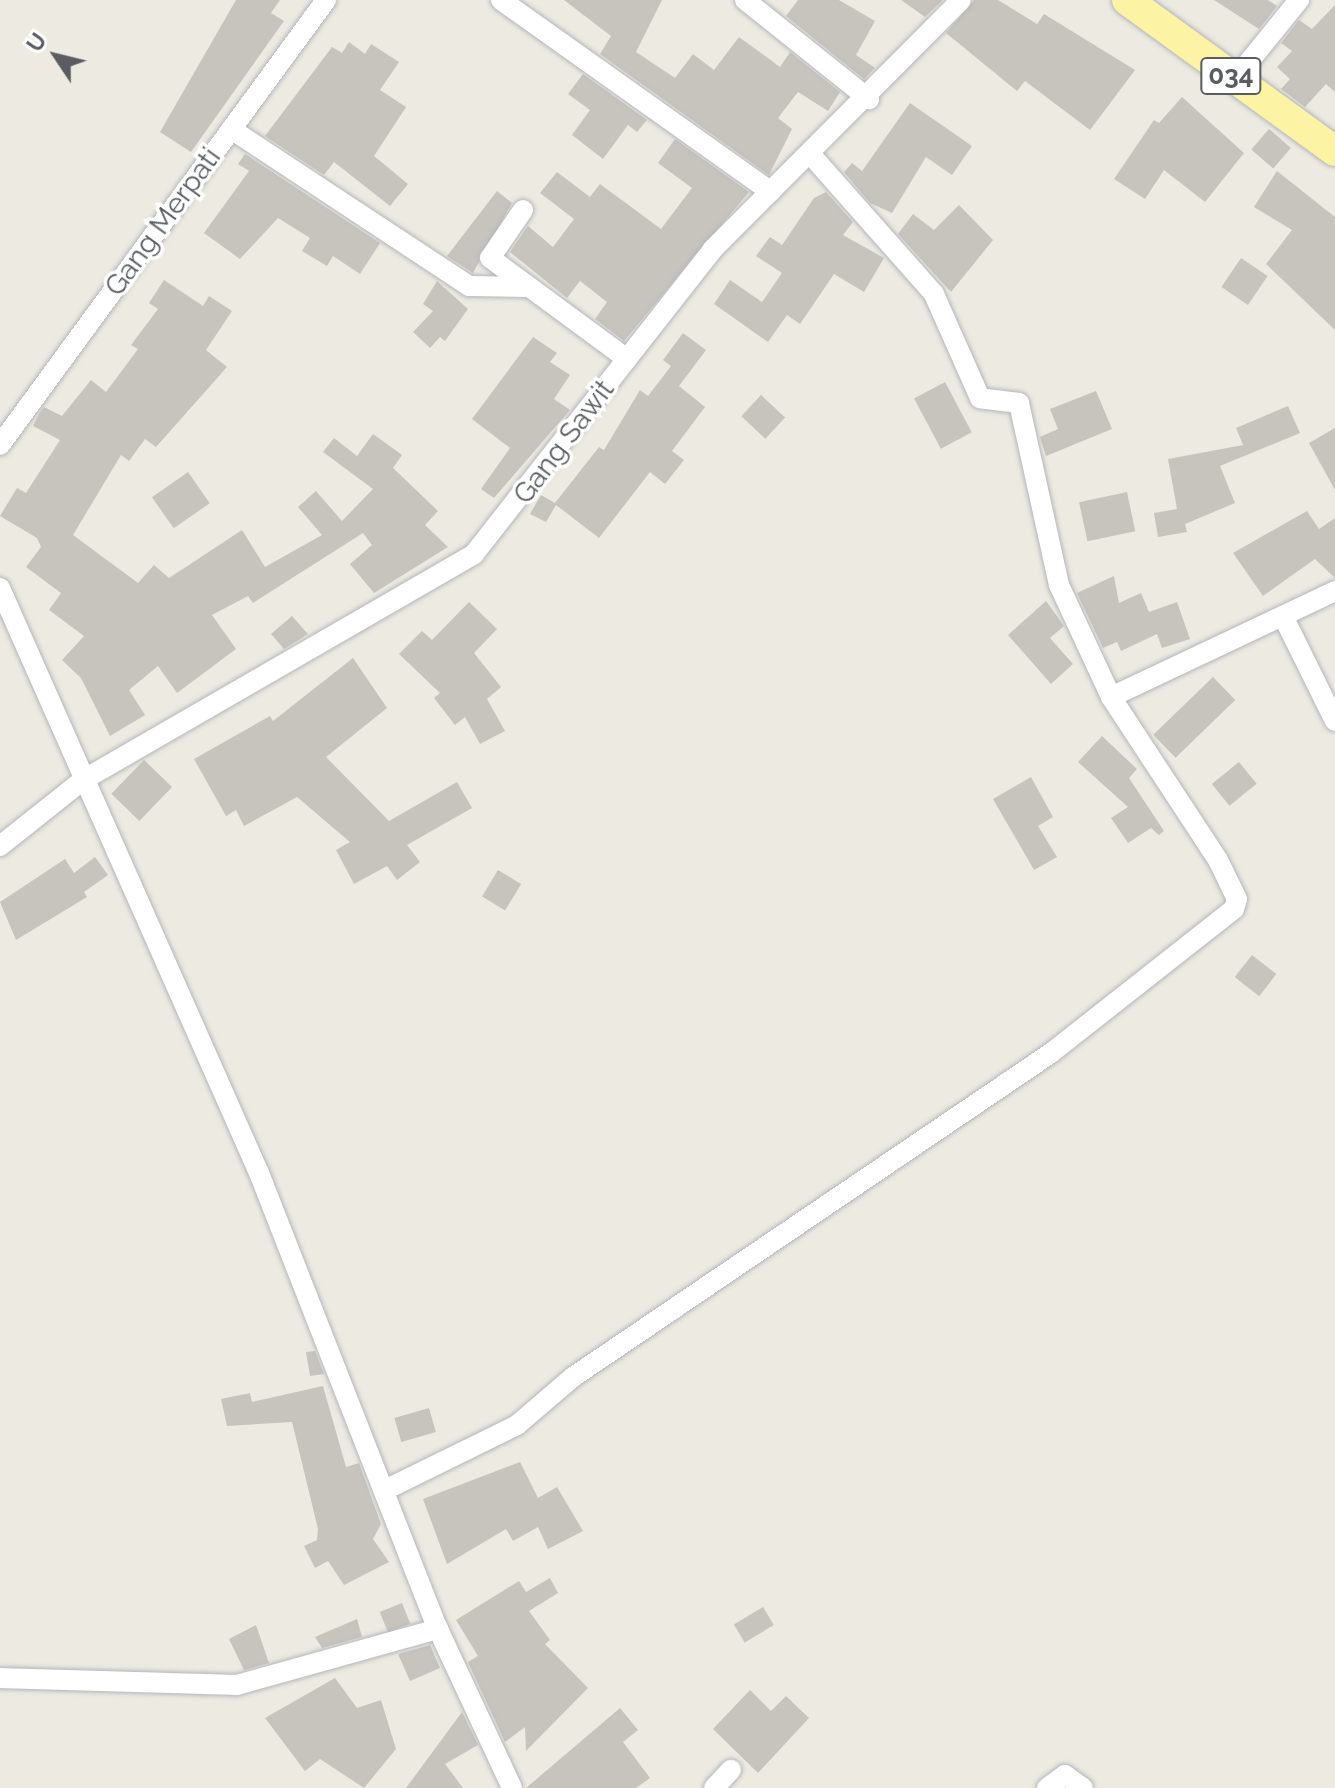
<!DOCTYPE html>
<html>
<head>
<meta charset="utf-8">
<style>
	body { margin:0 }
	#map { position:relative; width:1335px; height:1788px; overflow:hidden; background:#eceae1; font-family:Raleway,sans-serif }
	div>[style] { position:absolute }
	.building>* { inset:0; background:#c7c4be; transform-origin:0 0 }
	.roads { filter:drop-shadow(0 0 2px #b3b6bb) drop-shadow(0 0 2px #b3b6bb) }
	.street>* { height:20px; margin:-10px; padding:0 10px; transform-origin:10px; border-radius:10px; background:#fff }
	.primary>* { height:30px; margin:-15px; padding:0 15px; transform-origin:15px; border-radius:15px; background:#fdf3a5 }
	span { translate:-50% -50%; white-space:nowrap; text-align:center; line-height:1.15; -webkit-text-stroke:7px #fff; paint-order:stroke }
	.shield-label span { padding:2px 6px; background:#fff; border:2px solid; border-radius:6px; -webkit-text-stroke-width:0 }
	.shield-label { font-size:26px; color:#595c61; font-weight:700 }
	.street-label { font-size:28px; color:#595c61 }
	.north { position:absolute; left:16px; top:16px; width:80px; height:80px; -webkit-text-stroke:6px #fff; paint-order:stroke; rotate:305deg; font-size:22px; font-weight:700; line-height:32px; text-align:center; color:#595c61 }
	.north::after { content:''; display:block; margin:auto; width:28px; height:36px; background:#595c61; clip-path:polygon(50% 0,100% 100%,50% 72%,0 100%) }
</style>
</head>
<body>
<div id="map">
	<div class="building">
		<i style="clip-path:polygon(236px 0,280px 0,271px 13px,284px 21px,191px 152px,160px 132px)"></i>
		<i style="clip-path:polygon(564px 0,662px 0,636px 52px,675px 78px,693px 54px,714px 70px,739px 37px,780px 67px,790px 52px,840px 92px,828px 111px,798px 92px,778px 118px,792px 129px,769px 175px,600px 54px,611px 36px)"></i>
		<i style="clip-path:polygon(798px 0,839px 0,875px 21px,856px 55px,875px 68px,864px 79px,786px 16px)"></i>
		<i style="clip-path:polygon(901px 0,943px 0,925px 17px)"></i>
		<i style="clip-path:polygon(974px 0,998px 0,1037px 24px,1044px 14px,1135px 70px,1090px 130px,1025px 81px,1017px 91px,946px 33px)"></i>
		<i style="clip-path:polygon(1214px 0,1268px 0,1277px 6px,1259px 29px)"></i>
		<i style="clip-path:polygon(1335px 5px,1335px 92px,1326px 84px,1305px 107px,1281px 89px,1290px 79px,1277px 67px,1292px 51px,1281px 43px,1299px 20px,1312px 29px)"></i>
		<i style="clip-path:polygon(349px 42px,365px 54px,371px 44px,399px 62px,380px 90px,406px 107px,374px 156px,408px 184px,390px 206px,334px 162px,324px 175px,265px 136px,332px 47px,342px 53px)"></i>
		<i style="clip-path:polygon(583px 74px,647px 120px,637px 132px,628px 125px,603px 159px,572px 135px,590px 110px,568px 94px)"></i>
		<i style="clip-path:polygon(1182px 97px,1244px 153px,1205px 202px,1164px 170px,1145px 199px,1114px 179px,1154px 120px,1159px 123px)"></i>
		<i style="clip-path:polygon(910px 103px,972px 146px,952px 175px,926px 157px,892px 213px,870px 203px,844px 172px,852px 163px,862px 171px)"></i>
		<i style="left:1269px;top:129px;width:29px;height:27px;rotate:41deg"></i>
		<i style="clip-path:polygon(675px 139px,749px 192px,624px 341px,595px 319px,607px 302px,580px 281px,567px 298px,510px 252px,528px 226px,553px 247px,574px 219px,540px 193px,557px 172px,590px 197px,600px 184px,661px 229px,692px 188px,658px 163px)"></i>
		<i style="clip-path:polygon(245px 154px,380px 243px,360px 274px,333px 256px,327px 266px,302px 251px,310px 238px,278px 218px,240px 259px,204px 233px,249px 171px,238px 164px)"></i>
		<i style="clip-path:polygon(1277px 171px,1335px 217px,1335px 330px,1266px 264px,1292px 230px,1254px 207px)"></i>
		<i style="clip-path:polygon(497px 191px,512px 203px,473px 273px,447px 256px)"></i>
		<i style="clip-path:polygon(826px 192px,853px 222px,843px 235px,884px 258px,864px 292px,834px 274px,800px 324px,787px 315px,768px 342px,714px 304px,730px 280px,762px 302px,782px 273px,756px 256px,770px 237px,782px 245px,814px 198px)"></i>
		<i style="clip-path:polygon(959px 205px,993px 240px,951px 292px,898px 234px,913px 214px,934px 230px)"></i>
		<i style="left:1241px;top:258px;width:32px;height:35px;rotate:34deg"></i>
		<i style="clip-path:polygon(164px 280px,203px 306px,209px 296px,232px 311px,206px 350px,227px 367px,156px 447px,145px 439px,129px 461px,121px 455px,73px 535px,138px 583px,154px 565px,169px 578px,242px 530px,265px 567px,322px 535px,298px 507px,316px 491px,342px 521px,373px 489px,323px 452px,334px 438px,357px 456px,373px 434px,402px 455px,393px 468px,438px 511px,425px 525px,448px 547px,374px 593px,350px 564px,372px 545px,363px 533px,253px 603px,248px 596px,212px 615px,236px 649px,177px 693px,158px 666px,129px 690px,145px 715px,110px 736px,81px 678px,62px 660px,84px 636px,49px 610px,61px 593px,26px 567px,41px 547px,37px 538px,0 516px,17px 488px,26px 493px,60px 440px,33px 426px,39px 414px,44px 407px,62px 416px,91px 380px,106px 392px,138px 349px,131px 345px,158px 309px,149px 303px)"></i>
		<i style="clip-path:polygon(437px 281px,468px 309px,445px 341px,440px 337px,430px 348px,413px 332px,433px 311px,423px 304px)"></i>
		<i style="clip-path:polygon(683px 333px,706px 350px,679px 386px,705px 407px,672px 451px,684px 460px,665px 484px,650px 472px,599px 538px,556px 505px,546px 522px,530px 514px,541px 495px,555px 503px,599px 447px,604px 450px,640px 390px,648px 396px,671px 366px,663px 360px)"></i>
		<i style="clip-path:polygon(533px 337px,557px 353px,550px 362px,570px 375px,554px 399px,570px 410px,494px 498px,481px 489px,510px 448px,472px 419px)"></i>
		<i style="left:945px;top:382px;width:57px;height:35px;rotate:62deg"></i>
		<i style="clip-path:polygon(1096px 391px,1112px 429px,1046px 456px,1040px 437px,1058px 429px,1050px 409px)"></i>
		<i style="left:761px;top:395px;width:33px;height:29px;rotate:43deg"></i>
		<i style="clip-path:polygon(1288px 406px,1300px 433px,1220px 466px,1235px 503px,1185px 524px,1187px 532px,1158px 537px,1154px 513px,1177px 509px,1168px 459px,1243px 445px,1236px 428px)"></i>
		<i style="clip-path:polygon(1335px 428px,1335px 490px,1309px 443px)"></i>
		<i style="left:188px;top:472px;width:38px;height:44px;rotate:55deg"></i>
		<i style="left:1127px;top:492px;width:40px;height:49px;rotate:78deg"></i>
		<i style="clip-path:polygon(1307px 511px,1319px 529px,1335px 518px,1335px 578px,1315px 559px,1263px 596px,1233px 553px)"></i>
		<i style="clip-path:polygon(1114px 576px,1119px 603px,1141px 593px,1149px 612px,1177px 602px,1190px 639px,1162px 648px,1157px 634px,1121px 651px,1117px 642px,1103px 648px,1077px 593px)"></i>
		<i style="clip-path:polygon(1046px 601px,1064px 626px,1050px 638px,1073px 664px,1051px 684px,1008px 635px)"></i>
		<i style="clip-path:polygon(469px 602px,497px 629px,474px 653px,501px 687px,487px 699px,505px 731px,480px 744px,465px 717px,455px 725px,434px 698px,440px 693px,399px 654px,422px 631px,432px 640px)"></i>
		<i style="clip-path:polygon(292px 616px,308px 634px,284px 649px,271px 634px)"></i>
		<i style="clip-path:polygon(353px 658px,387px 708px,326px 757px,389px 821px,457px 782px,472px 808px,407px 845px,420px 862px,397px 880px,387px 866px,354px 884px,336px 850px,350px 842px,297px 797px,244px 826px,236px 810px,226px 816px,194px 759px,270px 716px,273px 721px)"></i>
		<i style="left:1213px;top:677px;width:32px;height:83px;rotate:46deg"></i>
		<i style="clip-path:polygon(1102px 736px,1137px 769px,1129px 778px,1164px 831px,1159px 835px,1151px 828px,1128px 843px,1111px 818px,1128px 807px,1078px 762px)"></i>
		<i style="left:144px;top:760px;width:39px;height:47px;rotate:44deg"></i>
		<i style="left:1239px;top:762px;width:28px;height:35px;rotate:51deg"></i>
		<i style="clip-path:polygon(1031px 777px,1053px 817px,1038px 826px,1057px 857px,1034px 870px,993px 799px)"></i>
		<i style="clip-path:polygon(95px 857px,108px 875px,84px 892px,87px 897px,16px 940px,0 902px,65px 859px,74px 873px)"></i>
		<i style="left:498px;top:870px;width:27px;height:31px;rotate:31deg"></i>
		<i style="left:1252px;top:955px;width:31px;height:28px;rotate:38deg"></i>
		<i style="clip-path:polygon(315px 1351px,324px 1374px,310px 1376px,306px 1352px)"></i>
		<i style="clip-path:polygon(323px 1386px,346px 1467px,359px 1463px,381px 1524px,373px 1539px,389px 1562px,344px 1585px,328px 1561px,315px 1568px,304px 1546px,317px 1540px,318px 1529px,292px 1422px,227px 1426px,221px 1399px,250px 1393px,252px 1402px)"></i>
		<i style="left:429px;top:1408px;width:25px;height:36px;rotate:74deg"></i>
		<i style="clip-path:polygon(520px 1462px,538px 1498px,557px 1487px,583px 1531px,548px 1549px,538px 1527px,513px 1541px,506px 1529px,447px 1564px,423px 1499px)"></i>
		<i style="clip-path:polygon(550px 1578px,558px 1593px,529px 1611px,550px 1640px,545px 1644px,588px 1688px,526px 1751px,525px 1727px,505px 1742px,468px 1662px,478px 1656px,456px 1620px,519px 1581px,526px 1592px)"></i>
		<i style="left:402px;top:1603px;width:22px;height:24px;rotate:68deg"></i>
		<i style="left:763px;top:1607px;width:21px;height:34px;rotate:59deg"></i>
		<i style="clip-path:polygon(357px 1619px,362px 1637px,322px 1648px,315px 1637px)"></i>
		<i style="clip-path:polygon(256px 1625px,269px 1663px,244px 1670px,229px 1639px)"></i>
		<i style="clip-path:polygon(430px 1645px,440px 1668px,410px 1681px,398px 1654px)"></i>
		<i style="clip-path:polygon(335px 1678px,357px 1708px,381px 1700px,396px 1749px,364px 1788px,320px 1759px,305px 1771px,265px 1718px)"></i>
		<i style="clip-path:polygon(750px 1690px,771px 1711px,786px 1696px,809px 1718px,758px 1773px,713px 1729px)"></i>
		<i style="clip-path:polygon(620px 1708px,638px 1730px,623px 1742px,650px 1778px,636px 1788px,526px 1788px)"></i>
		<i style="clip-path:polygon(462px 1712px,478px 1745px,445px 1764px,463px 1788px,406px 1788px)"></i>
	</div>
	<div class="roads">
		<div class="street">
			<i style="left:501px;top:0;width:331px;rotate:35.4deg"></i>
			<i style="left:745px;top:0;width:159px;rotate:38.6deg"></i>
			<i style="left:1235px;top:79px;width:102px;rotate:-51deg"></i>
			<i style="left:231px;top:129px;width:285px;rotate:33.4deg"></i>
			<i style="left:469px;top:286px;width:60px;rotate:1deg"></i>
			<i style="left:523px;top:210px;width:58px;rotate:124.5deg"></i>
			<i style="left:490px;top:258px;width:170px;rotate:36.4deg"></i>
			<i style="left:0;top:445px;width:552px;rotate:-53.77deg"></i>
			<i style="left:0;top:588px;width:640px;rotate:66.12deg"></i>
			<i style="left:259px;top:1173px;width:490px;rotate:68.6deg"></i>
			<i style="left:438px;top:1629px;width:175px;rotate:65deg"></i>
			<i style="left:1283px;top:616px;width:117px;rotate:63.7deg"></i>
			<i style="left:1111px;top:697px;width:248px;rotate:-25.3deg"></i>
			<i style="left:0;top:846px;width:106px;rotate:-38.5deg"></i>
			<i style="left:83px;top:780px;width:452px;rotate:-30deg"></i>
			<i style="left:474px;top:554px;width:387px;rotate:-51.9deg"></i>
			<i style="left:713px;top:249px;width:351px;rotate:-45.1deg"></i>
			<i style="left:385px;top:1490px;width:147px;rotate:-26.2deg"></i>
			<i style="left:517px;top:1425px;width:74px;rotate:-40.6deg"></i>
			<i style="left:573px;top:1377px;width:577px;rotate:-34.13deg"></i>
			<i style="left:1051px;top:1053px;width:233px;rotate:-38.2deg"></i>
			<i style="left:1234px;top:909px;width:10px;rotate:-73deg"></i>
			<i style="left:1237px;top:899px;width:43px;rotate:-116deg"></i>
			<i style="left:1218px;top:860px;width:195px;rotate:-123.3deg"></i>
			<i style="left:1111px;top:697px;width:123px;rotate:-114.9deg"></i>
			<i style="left:1059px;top:585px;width:186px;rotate:-102.4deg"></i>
			<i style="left:1019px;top:403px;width:39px;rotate:-173deg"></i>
			<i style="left:980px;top:398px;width:114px;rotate:-113.9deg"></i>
			<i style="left:934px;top:294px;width:184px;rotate:-131.5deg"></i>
			<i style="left:0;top:1678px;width:237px;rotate:1.7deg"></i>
			<i style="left:237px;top:1685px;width:209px;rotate:-15.6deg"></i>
			<i style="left:714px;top:1788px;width:25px;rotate:-47deg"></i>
			<i style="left:1047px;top:1788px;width:22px;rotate:-36deg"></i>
			<i style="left:1065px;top:1775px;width:22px;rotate:36deg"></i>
		</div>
		<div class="primary">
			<i style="left:1127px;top:0;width:257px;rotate:36deg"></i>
		</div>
	</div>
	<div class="shield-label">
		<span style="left:1231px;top:76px">034</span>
	</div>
	<div class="street-label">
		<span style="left:163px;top:222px;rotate:-54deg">Gang Merpati</span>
		<span style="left:564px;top:442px;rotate:-53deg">Gang Sawit</span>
	</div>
	<div class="north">U</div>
</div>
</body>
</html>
